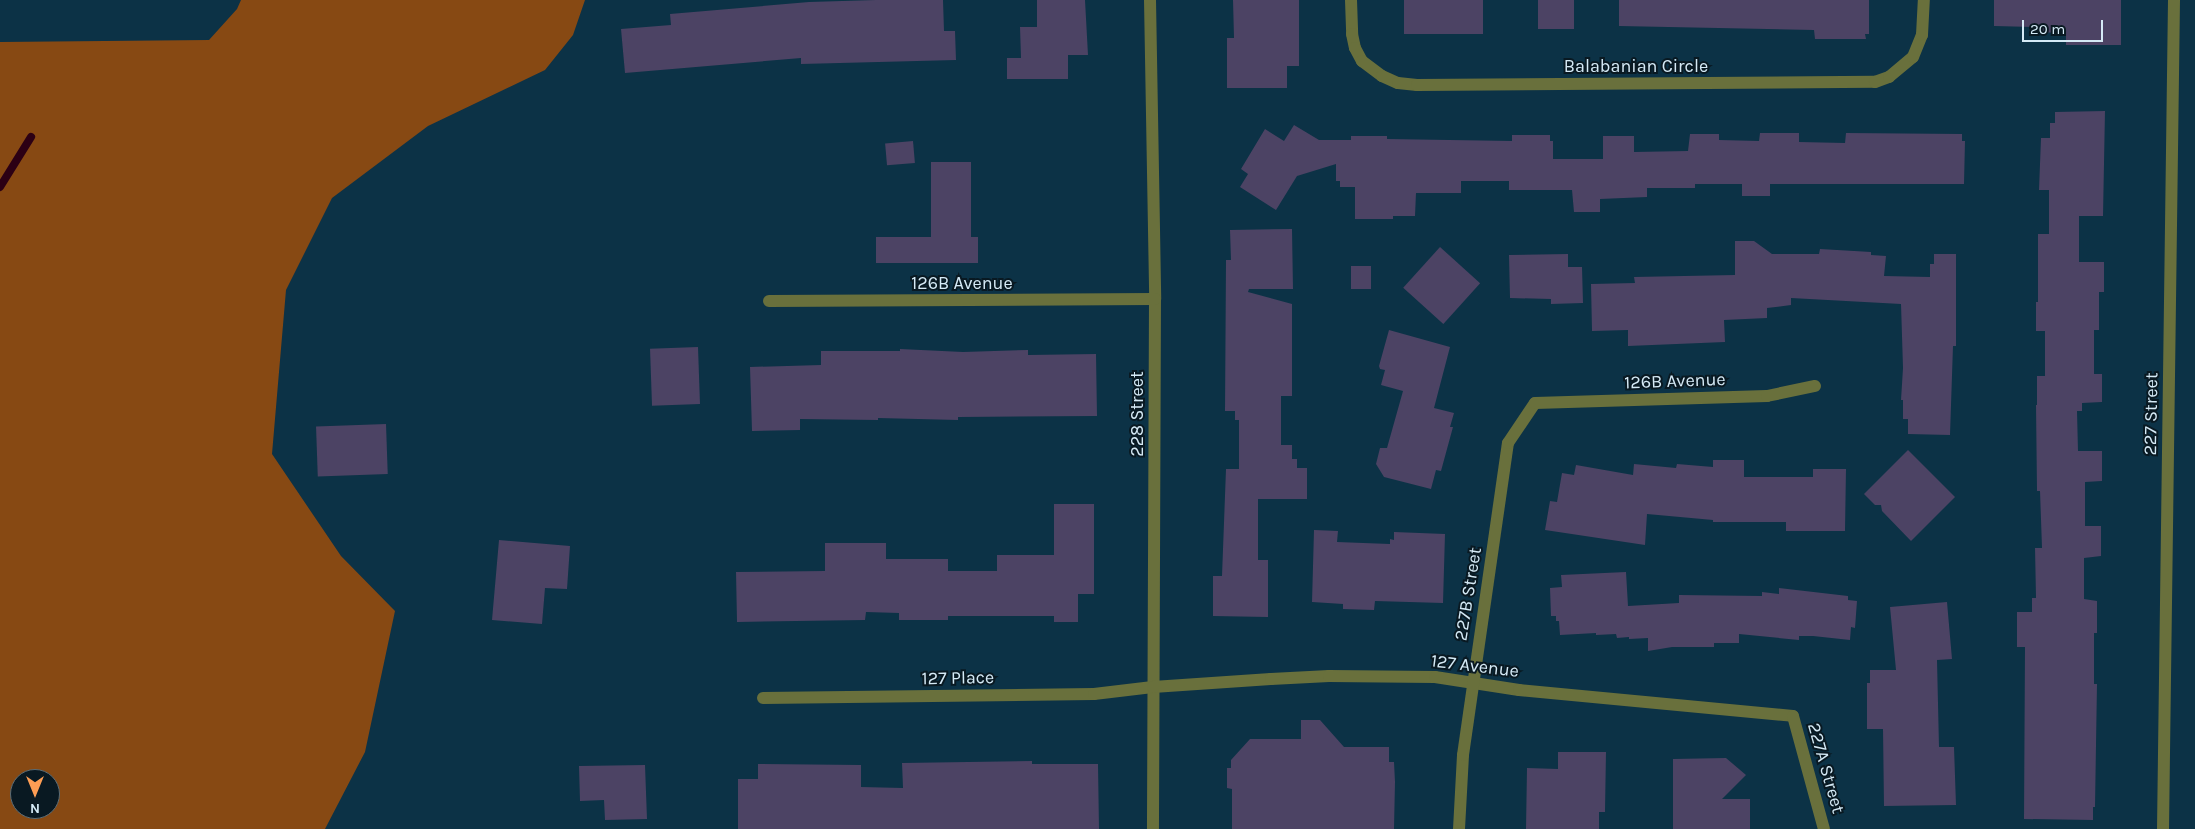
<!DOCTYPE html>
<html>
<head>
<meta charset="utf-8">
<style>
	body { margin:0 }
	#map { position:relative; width:2195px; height:829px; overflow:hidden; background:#0c3246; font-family:Karla,sans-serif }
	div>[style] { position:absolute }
	.forest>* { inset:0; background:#874913 }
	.stream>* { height:8px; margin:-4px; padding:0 4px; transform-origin:4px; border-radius:4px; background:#2c0014 }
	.building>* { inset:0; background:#4c4364; transform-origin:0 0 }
	.minor>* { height:12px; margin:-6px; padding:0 6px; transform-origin:6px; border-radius:6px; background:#69703c }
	span { translate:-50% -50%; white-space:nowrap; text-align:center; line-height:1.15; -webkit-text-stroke:4px #091922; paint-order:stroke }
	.street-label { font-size:18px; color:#d5eaf6 }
	.north { position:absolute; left:10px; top:769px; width:50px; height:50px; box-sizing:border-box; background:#091922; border:1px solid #5b6d77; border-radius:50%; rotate:180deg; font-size:14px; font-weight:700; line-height:20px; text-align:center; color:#d5eaf6 }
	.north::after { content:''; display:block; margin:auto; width:18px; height:22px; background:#fd9d54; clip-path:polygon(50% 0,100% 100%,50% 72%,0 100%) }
	.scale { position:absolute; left:2022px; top:20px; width:81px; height:22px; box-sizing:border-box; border:2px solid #d5eaf6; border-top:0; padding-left:6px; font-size:15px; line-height:18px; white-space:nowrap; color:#d5eaf6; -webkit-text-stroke:4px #091922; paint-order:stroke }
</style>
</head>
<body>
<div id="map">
	<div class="forest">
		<i style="clip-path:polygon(evenodd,241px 0,585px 0,573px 35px,545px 70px,428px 126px,332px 198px,286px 290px,272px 454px,341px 556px,395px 611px,365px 752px,325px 829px,0 829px,0 42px,209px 40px,237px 9px,241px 0,20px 779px,50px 779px,50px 809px,20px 809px,20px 779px)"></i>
	</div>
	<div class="stream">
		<i style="left:0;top:187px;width:59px;rotate:-58.2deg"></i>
	</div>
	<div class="building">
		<i style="clip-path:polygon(876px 0,943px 0,944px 31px,955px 31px,956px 60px,801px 64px,801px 58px,625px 73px,621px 29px,671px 25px,670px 14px,809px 2px)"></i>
		<i style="clip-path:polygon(1037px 0,1085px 0,1088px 55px,1068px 55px,1068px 79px,1007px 79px,1007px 58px,1021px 58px,1020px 27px,1037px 27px)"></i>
		<i style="clip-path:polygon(1233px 0,1299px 0,1299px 66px,1287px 66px,1287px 88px,1227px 88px,1227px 38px,1234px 38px)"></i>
		<i style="left:1404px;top:0;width:79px;height:34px"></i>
		<i style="left:1538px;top:0;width:36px;height:29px"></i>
		<i style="clip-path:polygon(1619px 0,1869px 0,1869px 34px,1865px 34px,1866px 39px,1815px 39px,1814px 30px,1619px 26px)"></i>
		<i style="clip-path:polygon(1994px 0,2121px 0,2121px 45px,2066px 45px,2066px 33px,2033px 32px,2033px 27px,1994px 26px)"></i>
		<i style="clip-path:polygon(2105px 111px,2103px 216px,2079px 216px,2079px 262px,2104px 262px,2104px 292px,2099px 292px,2099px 330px,2094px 330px,2094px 374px,2102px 374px,2102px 402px,2082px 403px,2082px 411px,2077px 411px,2078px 451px,2102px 451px,2102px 481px,2085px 482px,2085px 526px,2101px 526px,2101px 556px,2084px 558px,2084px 599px,2097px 601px,2097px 633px,2094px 633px,2094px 684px,2097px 684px,2095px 807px,2093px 807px,2093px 820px,2024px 819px,2025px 647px,2017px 647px,2017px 612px,2032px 612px,2032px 598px,2036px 598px,2035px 548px,2042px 548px,2040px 491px,2037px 491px,2036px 405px,2037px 405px,2037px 376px,2045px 376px,2045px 331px,2036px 331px,2036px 302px,2038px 302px,2038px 234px,2049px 234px,2049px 190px,2039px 190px,2041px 138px,2050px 138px,2050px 123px,2055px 123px,2055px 112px)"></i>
		<i style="clip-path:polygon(1294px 125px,1319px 140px,1351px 140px,1351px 136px,1387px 136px,1387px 139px,1512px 141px,1512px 135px,1550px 135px,1550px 141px,1553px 141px,1553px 159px,1603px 159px,1603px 136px,1634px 136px,1634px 152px,1688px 151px,1690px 134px,1719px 134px,1719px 140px,1759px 141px,1760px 133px,1799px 133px,1799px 142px,1845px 143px,1846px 133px,1962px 134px,1962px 141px,1965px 141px,1964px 184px,1770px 184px,1770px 196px,1742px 196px,1742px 184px,1695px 184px,1695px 188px,1647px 188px,1647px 197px,1600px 199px,1600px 212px,1574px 212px,1572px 190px,1509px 190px,1509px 181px,1461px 181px,1461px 193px,1416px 193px,1415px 216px,1393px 216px,1393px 219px,1355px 219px,1355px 187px,1340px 187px,1340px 181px,1336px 181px,1336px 164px,1297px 176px,1276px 210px,1240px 187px,1248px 174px,1241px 169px,1265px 129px,1284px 141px)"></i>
		<i style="left:913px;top:141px;width:22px;height:28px;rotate:85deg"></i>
		<i style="clip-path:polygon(931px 162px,971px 162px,971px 237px,978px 237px,978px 263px,876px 263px,876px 237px,931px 237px)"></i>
		<i style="clip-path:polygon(1292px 229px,1293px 289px,1249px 289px,1248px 292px,1292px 304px,1292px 396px,1281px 396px,1281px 445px,1292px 445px,1292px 459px,1297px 459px,1297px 468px,1307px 468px,1307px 499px,1258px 499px,1258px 560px,1268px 560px,1268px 617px,1213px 616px,1213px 576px,1222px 576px,1226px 469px,1239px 469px,1239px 420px,1235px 420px,1235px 411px,1225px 411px,1226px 260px,1231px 260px,1230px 230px)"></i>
		<i style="clip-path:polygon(1735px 241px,1754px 241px,1772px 254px,1819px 254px,1820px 249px,1871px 252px,1871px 255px,1886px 256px,1884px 276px,1930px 277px,1930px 264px,1934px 264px,1934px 254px,1956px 254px,1956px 346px,1953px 346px,1950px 435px,1908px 434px,1908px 419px,1903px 419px,1903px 400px,1901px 400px,1903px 368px,1901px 304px,1791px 298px,1791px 305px,1767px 308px,1767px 318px,1724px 320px,1725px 342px,1628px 346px,1628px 330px,1592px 331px,1591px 284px,1635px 283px,1634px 277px,1735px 275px)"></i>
		<i style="left:1440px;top:247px;width:54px;height:55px;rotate:42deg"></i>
		<i style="clip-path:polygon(1568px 254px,1568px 267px,1582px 267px,1583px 303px,1551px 304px,1551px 299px,1510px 298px,1509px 255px)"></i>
		<i style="left:1371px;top:266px;width:23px;height:20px;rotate:90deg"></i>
		<i style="clip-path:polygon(1389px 330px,1450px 347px,1434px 408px,1454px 413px,1450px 427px,1453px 427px,1441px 471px,1436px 470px,1431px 489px,1384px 477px,1376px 464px,1380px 448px,1387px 448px,1403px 391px,1381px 385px,1385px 370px,1380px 369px,1379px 366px)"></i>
		<i style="left:698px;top:347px;width:57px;height:48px;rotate:88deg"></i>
		<i style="clip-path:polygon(900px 349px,963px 352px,1028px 350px,1028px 355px,1096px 354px,1097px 416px,958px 417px,958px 420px,878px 418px,878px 420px,800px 419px,800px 430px,752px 431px,750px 367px,821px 365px,821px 351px,900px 351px)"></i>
		<i style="left:386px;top:424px;width:50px;height:70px;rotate:88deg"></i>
		<i style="clip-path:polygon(1908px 450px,1955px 497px,1911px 541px,1882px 511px,1881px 505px,1875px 505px,1864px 494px)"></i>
		<i style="clip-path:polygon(1713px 460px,1744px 460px,1744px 477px,1813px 477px,1813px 469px,1846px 469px,1845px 531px,1786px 531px,1786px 522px,1713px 522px,1713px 520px,1647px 514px,1645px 545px,1545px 530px,1550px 501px,1557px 502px,1562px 473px,1574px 475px,1576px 465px,1633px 475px,1634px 464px,1676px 468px,1677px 464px,1713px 467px)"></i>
		<i style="clip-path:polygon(1054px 504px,1094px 504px,1094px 594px,1078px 594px,1078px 622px,1054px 622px,1054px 616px,948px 616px,948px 620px,899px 620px,899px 613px,866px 612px,865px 620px,737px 622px,736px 572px,825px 571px,825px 543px,886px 543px,886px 559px,948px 559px,948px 571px,997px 571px,997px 555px,1054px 555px)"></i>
		<i style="clip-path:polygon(1314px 530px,1338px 531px,1337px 542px,1390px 544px,1390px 539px,1394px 540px,1394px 532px,1445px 534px,1443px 603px,1375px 601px,1374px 610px,1343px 609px,1343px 604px,1312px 602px)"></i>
		<i style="clip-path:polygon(499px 540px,570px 546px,567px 589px,545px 588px,542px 624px,492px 620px)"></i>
		<i style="clip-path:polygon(1626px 572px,1628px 606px,1679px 603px,1679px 595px,1762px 596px,1762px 592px,1779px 594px,1779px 588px,1848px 596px,1848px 600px,1857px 601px,1855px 628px,1851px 627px,1850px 640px,1813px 636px,1799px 636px,1799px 640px,1739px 634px,1739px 643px,1714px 643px,1714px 647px,1672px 647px,1648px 651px,1648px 638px,1629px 639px,1629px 637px,1617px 638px,1616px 634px,1596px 635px,1596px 633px,1560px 635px,1559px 621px,1556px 621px,1556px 616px,1551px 616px,1550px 588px,1562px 587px,1561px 575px)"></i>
		<i style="clip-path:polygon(1947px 602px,1952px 659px,1937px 660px,1939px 747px,1954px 747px,1956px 805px,1884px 806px,1883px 729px,1867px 729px,1867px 683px,1870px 683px,1870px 670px,1896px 670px,1890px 607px)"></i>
		<i style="clip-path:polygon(1301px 720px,1320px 720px,1344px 747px,1389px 747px,1389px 762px,1394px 762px,1395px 782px,1394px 829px,1232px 829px,1232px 789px,1227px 788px,1227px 768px,1231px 768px,1231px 760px,1250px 739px,1301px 739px)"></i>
		<i style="clip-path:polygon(1558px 752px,1606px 752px,1605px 812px,1599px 812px,1599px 829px,1526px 829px,1527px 768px,1558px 769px)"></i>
		<i style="clip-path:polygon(1726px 758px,1746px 775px,1722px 799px,1750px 799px,1750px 829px,1673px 829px,1673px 759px)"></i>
		<i style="clip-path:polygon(1032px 761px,1032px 764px,1098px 764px,1099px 829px,738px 829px,738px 779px,758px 779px,758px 764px,861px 765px,861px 787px,903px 788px,902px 763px)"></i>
		<i style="clip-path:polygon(645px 765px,647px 819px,605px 820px,604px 800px,580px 801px,579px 766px)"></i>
	</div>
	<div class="minor">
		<i style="left:1150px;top:0;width:299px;rotate:89deg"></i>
		<i style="left:1155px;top:299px;width:530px;rotate:90.22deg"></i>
		<i style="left:1351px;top:0;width:34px;rotate:88deg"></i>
		<i style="left:1352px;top:34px;width:14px;rotate:78deg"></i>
		<i style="left:1355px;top:48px;width:15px;rotate:62deg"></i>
		<i style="left:1362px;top:61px;width:25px;rotate:37deg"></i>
		<i style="left:1382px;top:76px;width:17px;rotate:24deg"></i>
		<i style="left:1398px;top:83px;width:19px;rotate:6deg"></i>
		<i style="left:1417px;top:85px;width:458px;rotate:-0.4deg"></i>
		<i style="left:1875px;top:82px;width:15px;rotate:-20deg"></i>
		<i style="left:1889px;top:77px;width:31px;rotate:-40deg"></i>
		<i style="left:1913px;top:57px;width:24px;rotate:-68deg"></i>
		<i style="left:1922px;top:35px;width:35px;rotate:-87deg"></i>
		<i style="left:769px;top:301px;width:386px;rotate:-0.3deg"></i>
		<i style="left:763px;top:698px;width:331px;rotate:-0.7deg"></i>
		<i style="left:1094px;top:694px;width:59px;rotate:-6.8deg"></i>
		<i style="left:1153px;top:687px;width:118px;rotate:-3.9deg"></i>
		<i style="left:1271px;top:679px;width:58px;rotate:-3deg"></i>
		<i style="left:1329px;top:676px;width:106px;rotate:0.5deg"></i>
		<i style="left:1435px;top:677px;width:85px;rotate:8.8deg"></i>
		<i style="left:1519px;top:690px;width:275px;rotate:5.4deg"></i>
		<i style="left:1793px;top:716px;width:117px;rotate:74.7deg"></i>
		<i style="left:1459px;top:829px;width:74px;rotate:-86.9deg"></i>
		<i style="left:1463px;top:755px;width:315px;rotate:-81.8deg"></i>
		<i style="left:1508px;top:443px;width:48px;rotate:-56deg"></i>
		<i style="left:1535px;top:403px;width:232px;rotate:-1.7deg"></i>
		<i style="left:1767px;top:396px;width:49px;rotate:-11.8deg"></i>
		<i style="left:2163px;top:829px;width:829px;rotate:-89.24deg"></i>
	</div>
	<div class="street-label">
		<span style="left:1636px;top:66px">Balabanian Circle</span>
		<span style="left:962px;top:283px">126B Avenue</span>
		<span style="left:1675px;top:381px;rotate:-2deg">126B Avenue</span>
		<span style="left:1137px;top:414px;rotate:-90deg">228 Street</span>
		<span style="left:2151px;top:414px;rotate:-89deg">227 Street</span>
		<span style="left:1468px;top:594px;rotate:-81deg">227B Street</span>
		<span style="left:1475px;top:666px;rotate:7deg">127 Avenue</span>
		<span style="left:958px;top:678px;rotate:-1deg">127 Place</span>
		<span style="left:1826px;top:768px;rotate:74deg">227A Street</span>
	</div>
	<div class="north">N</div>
	<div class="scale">20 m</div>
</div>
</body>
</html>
